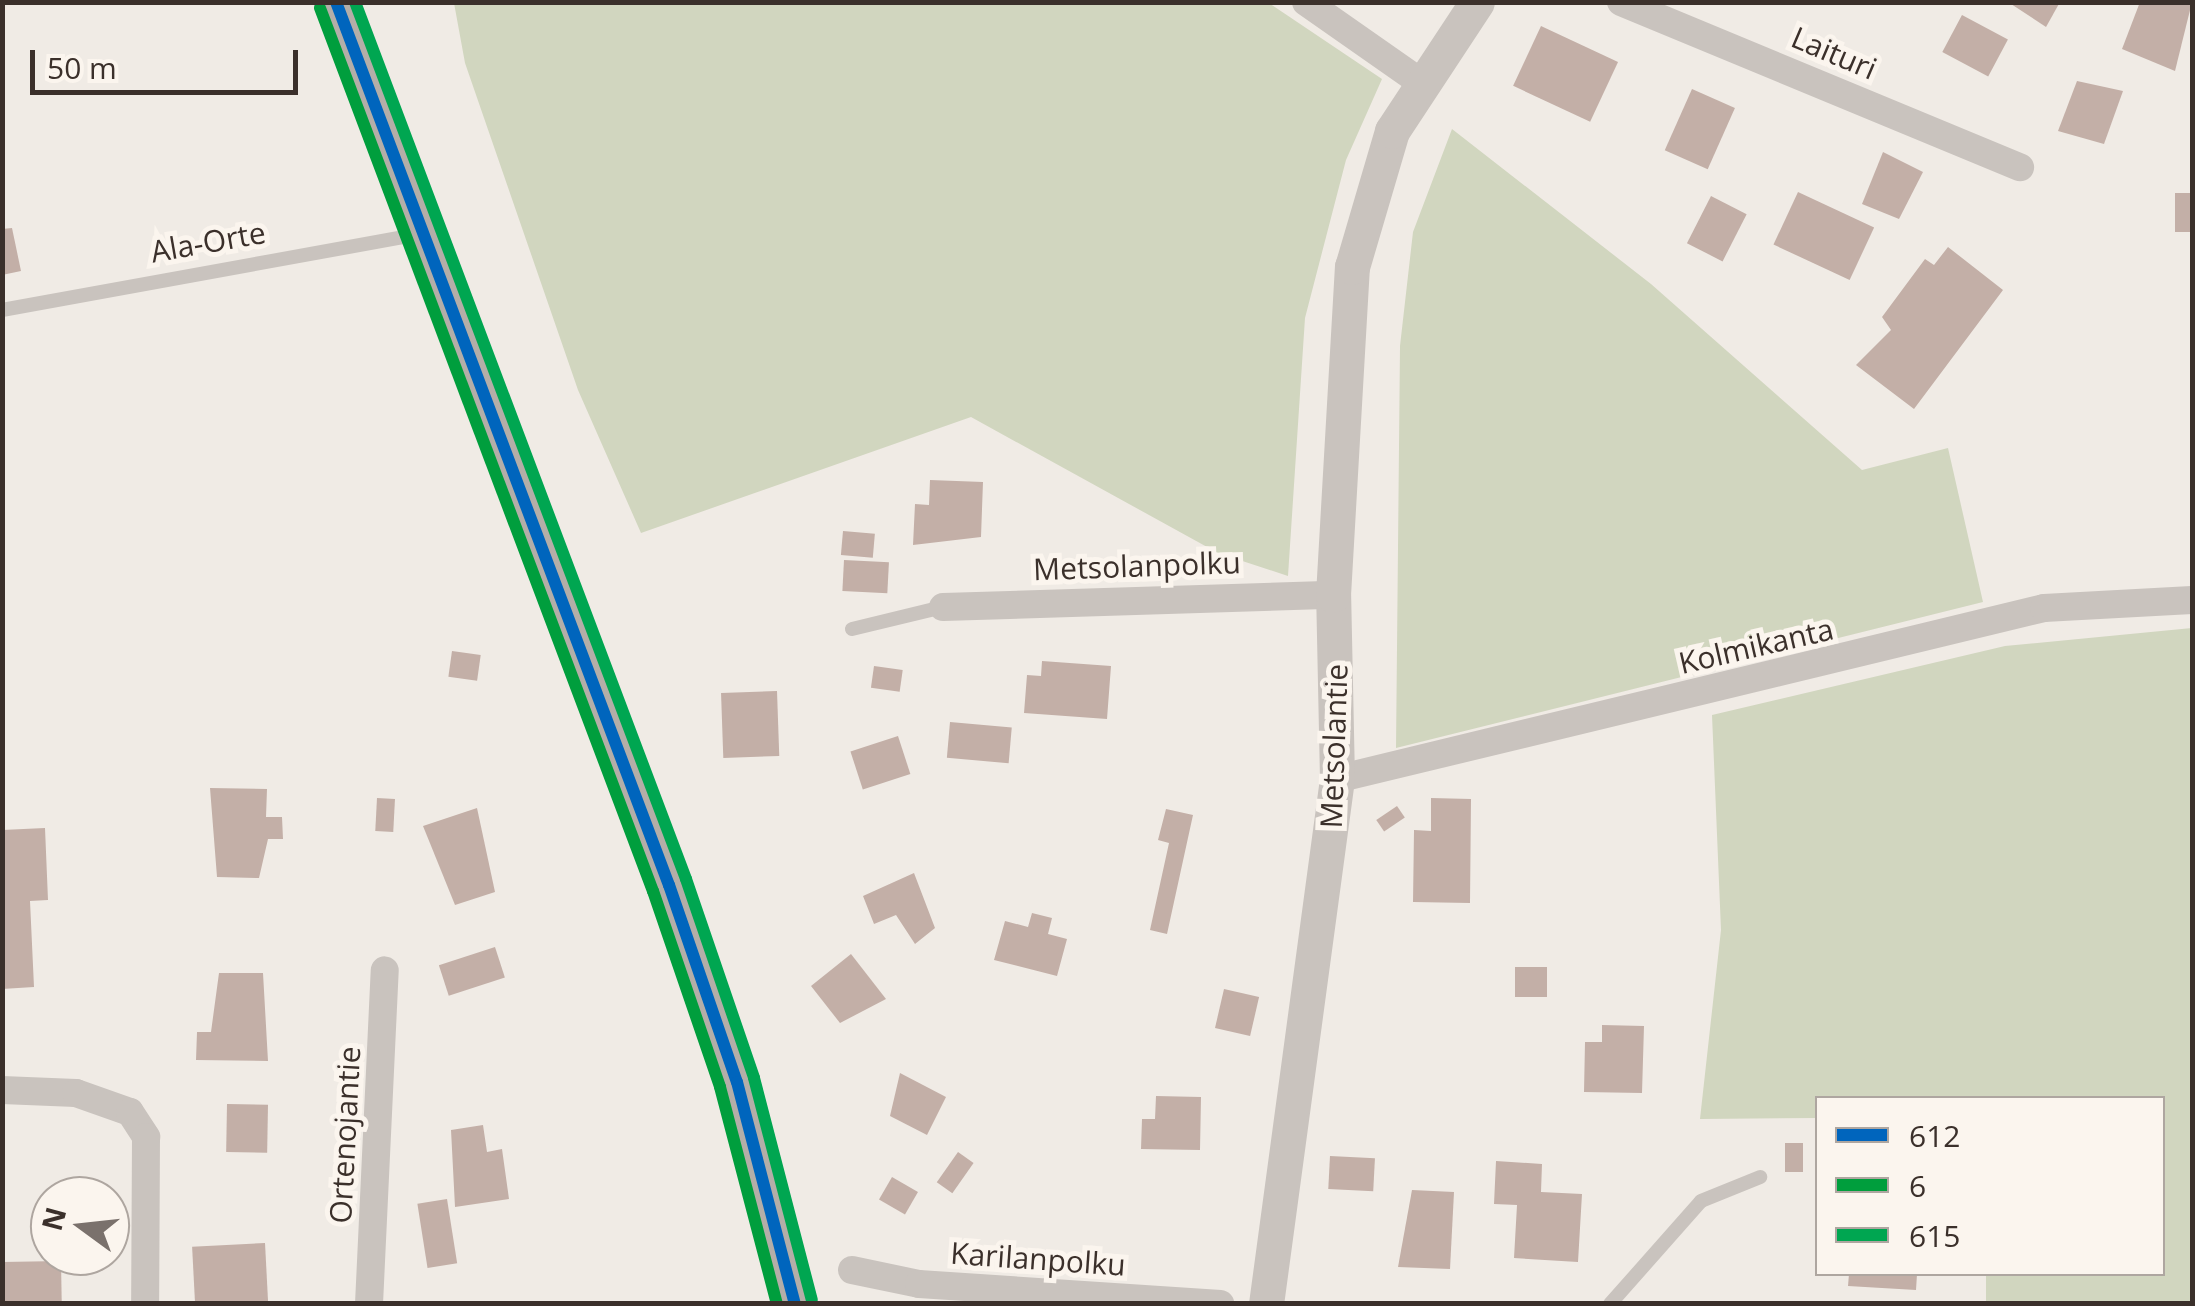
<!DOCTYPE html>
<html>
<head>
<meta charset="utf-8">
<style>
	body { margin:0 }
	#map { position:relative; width:2195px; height:1306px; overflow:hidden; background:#f0ebe5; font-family:"Open Sans",sans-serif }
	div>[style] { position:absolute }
	.green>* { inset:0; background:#d1d6bf }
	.building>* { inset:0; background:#c3afa7; transform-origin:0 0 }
	.service>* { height:14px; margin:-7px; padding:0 7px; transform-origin:7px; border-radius:7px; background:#c9c3be }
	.minor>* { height:28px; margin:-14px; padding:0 14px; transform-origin:14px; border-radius:14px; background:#c9c3be }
	.tertiary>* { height:35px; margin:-17.5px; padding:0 17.5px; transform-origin:17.5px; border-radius:17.5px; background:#c9c3be }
	.trunk>* { height:45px; margin:-22.5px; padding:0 22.5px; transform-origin:22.5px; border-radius:22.5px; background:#b4aea8 }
	.bus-1>* { height:12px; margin:-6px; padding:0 6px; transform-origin:6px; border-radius:6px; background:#0065bd }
	.bus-2>* { height:12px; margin:-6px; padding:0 6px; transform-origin:6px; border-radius:6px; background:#009e3d }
	.bus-3>* { height:12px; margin:-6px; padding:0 6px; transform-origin:6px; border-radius:6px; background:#00a651 }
	span { translate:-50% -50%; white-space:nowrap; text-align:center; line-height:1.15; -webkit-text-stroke:10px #fbf5ee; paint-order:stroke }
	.street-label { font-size:30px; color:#3b302b }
	.frame { position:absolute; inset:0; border:5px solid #3b302b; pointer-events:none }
	.legend { position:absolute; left:1815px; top:1096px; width:350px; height:180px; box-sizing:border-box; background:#fbf5ee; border:2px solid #aea6a0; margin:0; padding:12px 18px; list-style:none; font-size:30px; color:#3b302b }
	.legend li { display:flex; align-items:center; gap:20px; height:50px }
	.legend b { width:50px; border:2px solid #aea6a0 }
	.north { position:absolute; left:30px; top:1176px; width:100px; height:100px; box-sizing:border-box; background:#fbf5ee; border:2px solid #aea6a0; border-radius:50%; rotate:285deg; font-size:28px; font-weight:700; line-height:40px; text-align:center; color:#3b302b }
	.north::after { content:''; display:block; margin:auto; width:35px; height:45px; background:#7a716c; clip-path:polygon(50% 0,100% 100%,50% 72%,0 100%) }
	.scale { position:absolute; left:30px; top:50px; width:268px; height:45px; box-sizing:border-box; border:5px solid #3b302b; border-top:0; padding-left:12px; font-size:30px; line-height:35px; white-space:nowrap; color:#3b302b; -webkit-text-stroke:8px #fbf5ee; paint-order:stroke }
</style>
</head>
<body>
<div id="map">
	<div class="green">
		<i style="clip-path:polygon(454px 3px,1269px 3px,1382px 79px,1346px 160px,1305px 318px,1288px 576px,1218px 553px,971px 417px,641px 533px,578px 390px,465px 63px)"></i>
		<i style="clip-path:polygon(1452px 129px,1651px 284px,1862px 470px,1948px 448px,1983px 602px,1396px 748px,1400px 346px,1413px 232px)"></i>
		<i style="clip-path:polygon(2192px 628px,2192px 1303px,1986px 1303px,1986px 1274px,2162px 1274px,2162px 1098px,1818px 1098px,1817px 1118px,1700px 1119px,1721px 930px,1712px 715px,2005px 646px)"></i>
	</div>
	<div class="building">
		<i style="clip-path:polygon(2008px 2px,2060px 2px,2046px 27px)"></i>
		<i style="clip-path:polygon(2140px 2px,2192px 2px,2175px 71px,2122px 49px)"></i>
		<i style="left:1962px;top:15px;width:52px;height:42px;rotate:28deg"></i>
		<i style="left:1541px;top:26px;width:85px;height:66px;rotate:25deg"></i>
		<i style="clip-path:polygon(2077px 81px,2123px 91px,2104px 144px,2058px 131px)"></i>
		<i style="left:1692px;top:89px;width:47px;height:67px;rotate:24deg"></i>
		<i style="clip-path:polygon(1883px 152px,1923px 172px,1899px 219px,1862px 204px)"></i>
		<i style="left:1798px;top:192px;width:84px;height:58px;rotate:25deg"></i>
		<i style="left:2175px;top:193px;width:17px;height:39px"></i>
		<i style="left:1711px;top:196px;width:40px;height:53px;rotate:27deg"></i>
		<i style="clip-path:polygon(12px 228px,21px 271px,2px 275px,2px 229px)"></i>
		<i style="clip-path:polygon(1948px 247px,2003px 290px,1914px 409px,1856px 365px,1891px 330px,1882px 317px,1925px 259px,1934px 265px)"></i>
		<i style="clip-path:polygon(930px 480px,983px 482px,981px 537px,913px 545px,915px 504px,929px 505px)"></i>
		<i style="left:843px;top:531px;width:32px;height:24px;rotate:5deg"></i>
		<i style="left:844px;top:560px;width:45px;height:31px;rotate:3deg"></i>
		<i style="left:452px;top:651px;width:29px;height:26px;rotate:8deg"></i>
		<i style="clip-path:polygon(1042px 661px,1111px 666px,1107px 719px,1024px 713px,1027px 675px,1041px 676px)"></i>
		<i style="left:874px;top:666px;width:29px;height:22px;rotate:8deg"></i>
		<i style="left:777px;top:691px;width:65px;height:56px;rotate:88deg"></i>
		<i style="left:950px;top:722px;width:62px;height:36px;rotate:5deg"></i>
		<i style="left:898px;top:736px;width:40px;height:50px;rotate:72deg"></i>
		<i style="clip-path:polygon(210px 788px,267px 789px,266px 817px,282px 817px,283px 839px,268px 839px,259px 878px,217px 877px)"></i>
		<i style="left:377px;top:798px;width:18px;height:33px;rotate:3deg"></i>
		<i style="clip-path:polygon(1431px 798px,1471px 799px,1470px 903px,1413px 902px,1414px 830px,1431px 831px)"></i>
		<i style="left:1397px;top:806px;width:14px;height:25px;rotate:56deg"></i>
		<i style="clip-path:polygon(477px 808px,495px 892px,455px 905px,423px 826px)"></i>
		<i style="clip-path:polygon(1166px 809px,1193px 815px,1167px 934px,1150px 930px,1169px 843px,1158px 840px)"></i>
		<i style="clip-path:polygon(45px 828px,48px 900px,30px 901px,34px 987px,2px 989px,2px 830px)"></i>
		<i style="clip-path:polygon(914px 873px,935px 928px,915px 944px,896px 915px,874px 924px,863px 896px)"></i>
		<i style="clip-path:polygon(1032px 913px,1052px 918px,1048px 934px,1067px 939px,1057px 976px,994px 960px,1005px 921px,1028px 927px)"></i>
		<i style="left:495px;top:947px;width:32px;height:59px;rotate:72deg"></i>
		<i style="clip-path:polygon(851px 954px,886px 999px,840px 1023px,811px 986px)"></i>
		<i style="left:1515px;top:967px;width:32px;height:30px"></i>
		<i style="clip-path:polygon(219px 973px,263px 973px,268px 1061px,196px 1060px,197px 1032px,211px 1032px)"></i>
		<i style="left:1224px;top:989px;width:36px;height:40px;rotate:13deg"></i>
		<i style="clip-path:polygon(1602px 1025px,1644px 1026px,1642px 1093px,1584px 1092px,1585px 1042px,1602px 1042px)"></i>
		<i style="clip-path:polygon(900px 1073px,946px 1097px,927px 1135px,890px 1116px)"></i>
		<i style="clip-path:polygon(1156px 1096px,1201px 1097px,1200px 1150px,1141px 1149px,1142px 1119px,1155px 1119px)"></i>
		<i style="left:227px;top:1104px;width:41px;height:48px;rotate:1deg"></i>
		<i style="clip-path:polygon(483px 1125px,487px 1152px,502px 1149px,509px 1199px,455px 1207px,451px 1130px)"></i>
		<i style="left:1785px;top:1143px;width:18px;height:29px"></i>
		<i style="left:958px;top:1152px;width:19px;height:37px;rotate:35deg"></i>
		<i style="left:1330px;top:1156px;width:45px;height:33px;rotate:3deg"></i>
		<i style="clip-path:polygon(1496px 1161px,1542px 1164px,1541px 1192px,1582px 1194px,1578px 1262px,1514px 1258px,1517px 1205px,1494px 1204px)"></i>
		<i style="left:892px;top:1177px;width:30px;height:26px;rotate:30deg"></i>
		<i style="clip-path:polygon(1412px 1190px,1454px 1192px,1450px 1269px,1398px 1267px)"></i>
		<i style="left:447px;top:1199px;width:65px;height:30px;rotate:81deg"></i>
		<i style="left:265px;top:1243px;width:61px;height:73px;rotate:87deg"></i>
		<i style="left:61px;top:1261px;width:43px;height:59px;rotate:89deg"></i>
		<i style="clip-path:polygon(1849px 1274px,1917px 1274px,1916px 1290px,1848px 1286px)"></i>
	</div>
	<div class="service">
		<i style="left:2px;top:310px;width:420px;rotate:-10.3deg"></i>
		<i style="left:852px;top:629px;width:94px;rotate:-13.6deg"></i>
		<i style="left:1610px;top:1304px;width:137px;rotate:-48.5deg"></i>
		<i style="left:1701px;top:1201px;width:64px;rotate:-22.1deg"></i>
	</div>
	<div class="minor">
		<i style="left:1306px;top:2px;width:143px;rotate:35deg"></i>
		<i style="left:1621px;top:2px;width:432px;rotate:22.5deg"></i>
		<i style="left:943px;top:607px;width:390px;rotate:-1.8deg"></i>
		<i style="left:1337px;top:779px;width:727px;rotate:-13.6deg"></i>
		<i style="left:2044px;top:608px;width:148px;rotate:-3.1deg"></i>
		<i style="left:2px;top:1090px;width:74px;rotate:2.3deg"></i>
		<i style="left:76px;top:1093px;width:57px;rotate:19.4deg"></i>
		<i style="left:130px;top:1112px;width:30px;rotate:57deg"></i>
		<i style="left:146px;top:1137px;width:167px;rotate:90.3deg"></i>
		<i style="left:852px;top:1270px;width:68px;rotate:11.8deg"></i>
		<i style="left:919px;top:1284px;width:302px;rotate:3.8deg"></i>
		<i style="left:369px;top:1304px;width:334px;rotate:-87.3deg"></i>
	</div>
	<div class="tertiary">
		<i style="left:1266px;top:1304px;width:530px;rotate:-82.3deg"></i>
		<i style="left:1337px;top:779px;width:184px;rotate:-91.2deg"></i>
		<i style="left:1333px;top:595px;width:329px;rotate:-86.7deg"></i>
		<i style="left:1352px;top:267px;width:142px;rotate:-73.6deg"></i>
		<i style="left:1392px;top:131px;width:154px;rotate:-56.6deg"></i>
	</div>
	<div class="trunk">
		<i style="left:336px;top:2px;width:944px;rotate:69.34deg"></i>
		<i style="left:669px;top:885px;width:208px;rotate:71deg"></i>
		<i style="left:737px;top:1082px;width:229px;rotate:75.4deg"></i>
	</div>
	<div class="bus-1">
		<i style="left:336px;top:2px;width:944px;rotate:69.34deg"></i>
		<i style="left:669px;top:885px;width:208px;rotate:71deg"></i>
		<i style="left:737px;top:1082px;width:229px;rotate:75.4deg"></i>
	</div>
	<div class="bus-2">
		<i style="left:320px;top:8px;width:944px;rotate:69.34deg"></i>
		<i style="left:653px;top:891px;width:207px;rotate:71.1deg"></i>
		<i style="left:720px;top:1087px;width:224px;rotate:75.3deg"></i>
	</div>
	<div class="bus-3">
		<i style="left:355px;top:2px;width:937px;rotate:69.32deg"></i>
		<i style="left:686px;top:879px;width:210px;rotate:71.1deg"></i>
		<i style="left:754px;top:1078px;width:229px;rotate:75.4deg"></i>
	</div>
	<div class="street-label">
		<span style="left:1834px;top:53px;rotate:23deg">Laituri</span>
		<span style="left:208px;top:242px;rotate:-10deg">Ala-Orte</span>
		<span style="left:1137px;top:566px;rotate:-2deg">Metsolanpolku</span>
		<span style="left:1756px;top:646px;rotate:-13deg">Kolmikanta</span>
		<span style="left:1334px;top:746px;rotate:-88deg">Metsolantie</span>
		<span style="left:345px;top:1135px;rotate:-87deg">Ortenojantie</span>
		<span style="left:1038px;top:1259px;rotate:4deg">Karilanpolku</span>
	</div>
	<div class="frame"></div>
	<ul class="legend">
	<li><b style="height:12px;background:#0065bd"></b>612</li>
	<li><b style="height:12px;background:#009e3d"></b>6</li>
	<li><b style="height:12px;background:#00a651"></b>615</li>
	</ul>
	<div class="north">N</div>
	<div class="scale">50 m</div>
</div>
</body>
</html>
